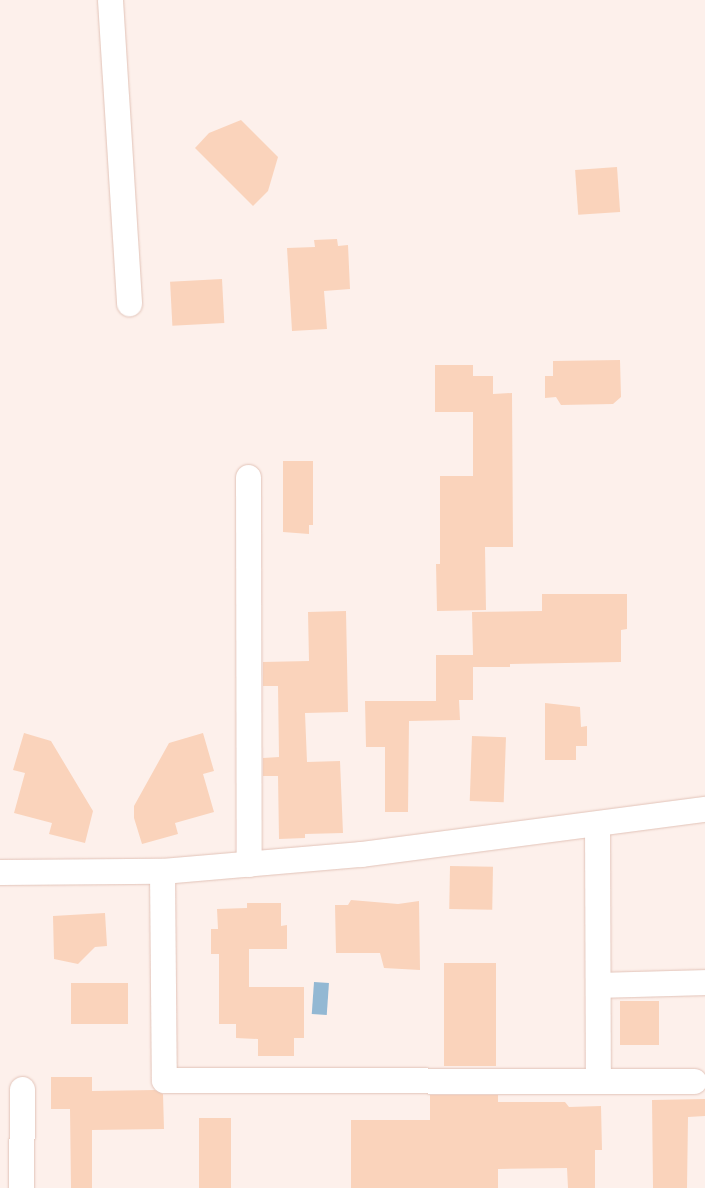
<!DOCTYPE html>
<html>
<head>
<meta charset="utf-8">
<style>
	body { margin:0 }
	#map { position:relative; width:705px; height:1188px; overflow:hidden; background:#fdf0eb; font-family:Helvetica,sans-serif }
	div>[style] { position:absolute }
	.water>* { inset:0; background:#93b8d3; transform-origin:0 0 }
	.building>* { inset:0; background:#fad3bb; transform-origin:0 0 }
	.roads { filter:drop-shadow(0 0 1px #e2c3b8) drop-shadow(0 0 1px #e2c3b8) }
	.minor>* { height:25px; margin:-12.5px; padding:0 12.5px; transform-origin:12.5px; border-radius:12.5px; background:#fff }
	span { translate:-50% -50%; white-space:nowrap; text-align:center; line-height:1.15; -webkit-text-stroke:4px #fff; paint-order:stroke }
</style>
</head>
<body>
<div id="map">
	<div class="water">
		<i style="left:314px;top:982px;width:15px;height:32px;rotate:4deg"></i>
	</div>
	<div class="building">
		<i style="clip-path:polygon(241px 120px,278px 157px,268px 191px,253px 206px,195px 148px,209px 133px)"></i>
		<i style="left:617px;top:167px;width:45px;height:42px;rotate:86deg"></i>
		<i style="clip-path:polygon(337px 239px,338px 246px,348px 245px,350px 289px,324px 291px,327px 329px,292px 331px,287px 248px,315px 247px,314px 240px)"></i>
		<i style="left:222px;top:279px;width:44px;height:52px;rotate:87deg"></i>
		<i style="clip-path:polygon(620px 360px,621px 397px,613px 404px,561px 405px,556px 397px,545px 398px,545px 376px,553px 376px,553px 361px)"></i>
		<i style="clip-path:polygon(435px 365px,473px 365px,473px 376px,493px 376px,493px 394px,512px 393px,513px 547px,485px 547px,486px 610px,437px 611px,436px 564px,440px 564px,440px 476px,473px 476px,473px 412px,435px 412px)"></i>
		<i style="clip-path:polygon(283px 461px,313px 461px,313px 525px,309px 525px,309px 534px,283px 532px)"></i>
		<i style="clip-path:polygon(542px 594px,627px 594px,627px 629px,621px 630px,621px 662px,510px 664px,510px 667px,473px 667px,473px 700px,459px 700px,460px 720px,409px 721px,408px 812px,385px 812px,385px 747px,366px 747px,365px 701px,436px 701px,436px 655px,473px 655px,472px 612px,542px 611px)"></i>
		<i style="clip-path:polygon(346px 611px,348px 712px,305px 713px,307px 762px,340px 761px,343px 833px,305px 834px,305px 838px,279px 839px,278px 776px,263px 776px,263px 758px,279px 757px,278px 686px,263px 686px,263px 662px,309px 661px,308px 612px)"></i>
		<i style="clip-path:polygon(545px 703px,580px 707px,581px 727px,587px 726px,587px 746px,576px 746px,576px 760px,545px 760px)"></i>
		<i style="clip-path:polygon(24px 733px,51px 741px,93px 811px,85px 843px,49px 834px,52px 823px,14px 813px,25px 773px,13px 770px)"></i>
		<i style="clip-path:polygon(203px 733px,214px 771px,203px 774px,214px 812px,175px 823px,178px 834px,142px 844px,134px 818px,134px 806px,169px 743px)"></i>
		<i style="left:472px;top:736px;width:34px;height:65px;rotate:2deg"></i>
		<i style="left:450px;top:866px;width:43px;height:43px;rotate:1deg"></i>
		<i style="clip-path:polygon(351px 900px,398px 904px,419px 901px,420px 970px,384px 968px,380px 953px,336px 953px,335px 905px,348px 905px)"></i>
		<i style="clip-path:polygon(247px 903px,281px 903px,281px 926px,287px 925px,287px 949px,249px 949px,249px 987px,304px 987px,304px 1038px,294px 1038px,294px 1056px,258px 1056px,258px 1039px,236px 1038px,236px 1024px,219px 1024px,219px 954px,211px 954px,211px 929px,218px 929px,217px 909px,247px 908px)"></i>
		<i style="clip-path:polygon(105px 913px,107px 946px,95px 947px,78px 964px,54px 959px,53px 916px)"></i>
		<i style="left:496px;top:963px;width:103px;height:52px;rotate:90deg"></i>
		<i style="left:71px;top:983px;width:57px;height:41px"></i>
		<i style="left:659px;top:1001px;width:44px;height:39px;rotate:90deg"></i>
		<i style="clip-path:polygon(51px 1077px,92px 1077px,92px 1091px,155px 1090px,163px 1094px,164px 1129px,92px 1130px,92px 1188px,71px 1188px,70px 1109px,51px 1109px)"></i>
		<i style="clip-path:polygon(430px 1095px,498px 1095px,498px 1102px,565px 1102px,569px 1107px,601px 1106px,602px 1150px,595px 1150px,595px 1188px,568px 1188px,567px 1168px,498px 1169px,498px 1188px,351px 1188px,351px 1120px,430px 1120px)"></i>
		<i style="clip-path:polygon(705px 1099px,705px 1116px,688px 1117px,687px 1188px,653px 1188px,652px 1100px)"></i>
		<i style="left:199px;top:1118px;width:32px;height:70px"></i>
	</div>
	<div class="roads">
		<div class="minor">
			<i style="left:110px;top:0;width:304px;rotate:86.4deg"></i>
			<i style="left:248px;top:477px;width:387px;rotate:89.9deg"></i>
			<i style="left:597px;top:824px;width:257px;rotate:89.8deg"></i>
			<i style="left:162px;top:871px;width:209px;rotate:89.5deg"></i>
			<i style="left:164px;top:1080px;width:530px;rotate:0.11deg"></i>
			<i style="left:0;top:872px;width:162px;rotate:-0.4deg"></i>
			<i style="left:162px;top:871px;width:200px;rotate:-4.9deg"></i>
			<i style="left:361px;top:854px;width:347px;rotate:-7.5deg"></i>
			<i style="left:599px;top:985px;width:106px;rotate:-1.6deg"></i>
			<i style="left:21px;top:1188px;width:99px;rotate:-89.4deg"></i>
		</div>
	</div>
</div>
</body>
</html>
